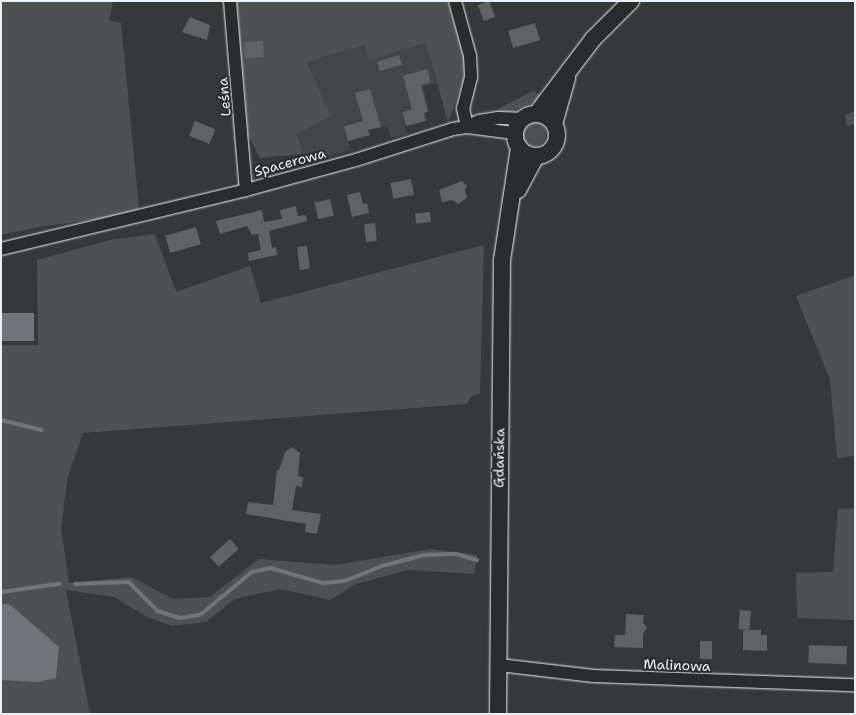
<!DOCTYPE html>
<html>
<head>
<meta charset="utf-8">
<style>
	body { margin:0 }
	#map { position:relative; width:856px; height:715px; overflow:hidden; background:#35393a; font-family:"Shantell Sans",sans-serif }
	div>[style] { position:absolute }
	.built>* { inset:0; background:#424647 }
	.green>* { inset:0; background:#4d5152 }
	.round { border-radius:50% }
	.water>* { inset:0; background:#707579; transform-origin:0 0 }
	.stream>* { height:3.5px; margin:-1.75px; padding:0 1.75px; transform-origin:1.75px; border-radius:1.75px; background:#707579 }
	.building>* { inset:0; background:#5f6365; transform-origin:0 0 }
	.roads { filter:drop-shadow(0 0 1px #e8f1f8) drop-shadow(0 0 1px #e8f1f8) }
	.minor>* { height:12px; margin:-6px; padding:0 6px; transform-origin:6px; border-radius:6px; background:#2a2d2e }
	.secondary>* { height:16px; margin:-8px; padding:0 8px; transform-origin:8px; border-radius:8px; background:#2a2d2e }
	.secondary>.ring { margin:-8px; padding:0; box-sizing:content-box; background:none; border:16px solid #2a2d2e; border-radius:50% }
	span { translate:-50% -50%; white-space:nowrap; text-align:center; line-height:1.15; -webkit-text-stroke:4px #2a2d2e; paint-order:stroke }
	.street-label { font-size:14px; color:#e8f1f8 }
	.frame { position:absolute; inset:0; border:2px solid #e8f1f8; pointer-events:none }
</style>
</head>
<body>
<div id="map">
	<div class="built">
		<i style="clip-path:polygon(426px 43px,437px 83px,423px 87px,429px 112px,412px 109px,401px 111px,407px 134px,391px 138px,387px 126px,368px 130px,365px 120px,344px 125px,351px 150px,306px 162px,297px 134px,331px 116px,307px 62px,364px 45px,369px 60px)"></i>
	</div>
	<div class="green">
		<i style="clip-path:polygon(1px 1px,113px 1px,109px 20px,121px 23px,139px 209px,102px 219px,44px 226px,1px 235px)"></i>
		<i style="clip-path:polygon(236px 1px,447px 1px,466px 62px,463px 83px,448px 122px,426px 43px,369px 60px,364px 45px,307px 62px,331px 116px,297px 134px,303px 154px,260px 158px,248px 135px)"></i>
		<i style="clip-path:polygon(533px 91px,543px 96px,538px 101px,508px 113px,497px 113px,498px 109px)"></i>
		<i style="clip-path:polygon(855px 111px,855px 124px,847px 126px,845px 115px)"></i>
		<i class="round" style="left:522px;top:122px;width:24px;height:24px"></i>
		<i style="clip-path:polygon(155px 234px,176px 292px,250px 266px,261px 303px,484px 245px,480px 394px,471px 396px,467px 404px,83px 433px,68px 476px,61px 527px,69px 583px,131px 577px,173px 599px,210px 597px,259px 559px,335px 565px,430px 549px,477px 555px,474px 574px,408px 570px,356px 584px,330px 600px,280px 589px,235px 599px,206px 622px,172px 626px,147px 617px,114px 597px,66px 590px,90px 714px,1px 714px,1px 345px,38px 345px,37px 260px,110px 240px)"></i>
		<i style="clip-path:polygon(855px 275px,855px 456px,837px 458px,830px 380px,796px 296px)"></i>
		<i style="clip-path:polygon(855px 508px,855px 620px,797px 618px,796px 573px,833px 572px,838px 509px)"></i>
	</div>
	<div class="water">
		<i style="left:1px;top:313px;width:33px;height:28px"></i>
		<i style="clip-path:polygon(1px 604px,9px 604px,59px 647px,56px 678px,38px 682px,1px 680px)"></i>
	</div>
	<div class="stream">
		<i style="left:1px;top:420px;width:42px;rotate:13.7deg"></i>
		<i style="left:75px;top:584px;width:54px;rotate:-2.1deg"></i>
		<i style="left:129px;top:582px;width:41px;rotate:45deg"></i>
		<i style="left:158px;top:611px;width:23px;rotate:18deg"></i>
		<i style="left:180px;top:618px;width:20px;rotate:-9deg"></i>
		<i style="left:200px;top:615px;width:67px;rotate:-39.6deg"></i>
		<i style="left:252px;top:572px;width:19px;rotate:-12deg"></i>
		<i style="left:271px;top:568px;width:54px;rotate:16.1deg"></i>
		<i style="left:323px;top:583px;width:22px;rotate:-5deg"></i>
		<i style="left:345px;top:581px;width:40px;rotate:-22deg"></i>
		<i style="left:382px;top:566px;width:43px;rotate:-14.7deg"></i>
		<i style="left:424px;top:555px;width:33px;rotate:-2deg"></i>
		<i style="left:457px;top:554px;width:21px;rotate:17deg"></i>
		<i style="left:1px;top:592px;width:59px;rotate:-7.9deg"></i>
	</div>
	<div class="building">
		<i style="left:489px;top:1px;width:17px;height:12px;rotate:69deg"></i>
		<i style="clip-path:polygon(190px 17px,210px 25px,207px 40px,182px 32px)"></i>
		<i style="left:535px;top:23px;width:18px;height:28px;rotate:74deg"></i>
		<i style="left:263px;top:41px;width:16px;height:19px;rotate:86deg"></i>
		<i style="left:399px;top:55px;width:10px;height:23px;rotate:73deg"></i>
		<i style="clip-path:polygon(427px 69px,431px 82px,421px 85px,428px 112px,424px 113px,426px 121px,406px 126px,402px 112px,412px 109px,403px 76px)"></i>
		<i style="clip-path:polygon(370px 89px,381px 127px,368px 130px,370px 135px,348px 141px,344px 126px,363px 121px,355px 93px)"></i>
		<i style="left:195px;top:121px;width:22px;height:16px;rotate:22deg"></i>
		<i style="left:411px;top:179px;width:16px;height:21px;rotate:79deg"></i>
		<i style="clip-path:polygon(462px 181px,467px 186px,465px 190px,467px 198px,458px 204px,452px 200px,442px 202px,439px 190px)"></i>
		<i style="clip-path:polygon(360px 192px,363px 204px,367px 203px,369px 213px,352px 217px,347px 195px)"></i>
		<i style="left:330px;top:199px;width:17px;height:16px;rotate:77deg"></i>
		<i style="clip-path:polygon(296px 206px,298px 216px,306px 215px,307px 221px,269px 231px,272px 248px,276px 247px,277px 255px,249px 261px,248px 253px,261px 250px,258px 234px,252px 235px,247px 226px,220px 234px,216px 221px,262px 210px,264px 222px,282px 219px,280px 210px)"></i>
		<i style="left:430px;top:212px;width:10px;height:15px;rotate:84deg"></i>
		<i style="left:375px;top:223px;width:18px;height:11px;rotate:84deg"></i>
		<i style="left:196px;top:227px;width:18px;height:32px;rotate:74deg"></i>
		<i style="left:307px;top:246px;width:23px;height:10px;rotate:83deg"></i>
		<i style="clip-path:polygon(292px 447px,300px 453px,298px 476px,303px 477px,302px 487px,296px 486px,292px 510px,321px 514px,317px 534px,305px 532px,306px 524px,246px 514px,248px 502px,273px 505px,277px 470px,279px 470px,285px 452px)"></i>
		<i style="left:230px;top:539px;width:13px;height:27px;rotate:48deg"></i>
		<i style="left:740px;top:610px;width:11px;height:19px;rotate:5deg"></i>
		<i style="clip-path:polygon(626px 614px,644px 615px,643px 623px,647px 627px,643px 634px,643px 648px,614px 647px,615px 635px,625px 635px)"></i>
		<i style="clip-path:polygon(743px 630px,761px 630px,761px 635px,767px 635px,767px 651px,743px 650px)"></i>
		<i style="left:700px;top:641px;width:12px;height:18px"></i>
		<i style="left:809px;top:645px;width:38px;height:18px;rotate:2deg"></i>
	</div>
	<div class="roads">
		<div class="minor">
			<i style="left:230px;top:1px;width:190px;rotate:85.2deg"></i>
			<i style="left:455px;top:1px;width:57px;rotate:74.7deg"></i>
			<i style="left:470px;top:56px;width:21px;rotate:87deg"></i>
			<i style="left:471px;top:77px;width:32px;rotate:104deg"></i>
			<i style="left:463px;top:108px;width:19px;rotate:78deg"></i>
			<i style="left:470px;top:125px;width:10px;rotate:-24deg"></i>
			<i style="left:479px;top:121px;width:19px;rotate:-9deg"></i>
			<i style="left:498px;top:118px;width:23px;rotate:2deg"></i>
			<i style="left:1px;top:249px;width:252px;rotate:-13.5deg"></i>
			<i style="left:246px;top:190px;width:114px;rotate:-15.3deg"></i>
			<i style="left:356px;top:160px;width:102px;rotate:-17.7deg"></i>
			<i style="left:453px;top:129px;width:14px;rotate:-8deg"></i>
			<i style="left:467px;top:127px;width:47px;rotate:7.3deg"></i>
			<i style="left:499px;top:665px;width:95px;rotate:6.7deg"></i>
			<i style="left:593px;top:676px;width:262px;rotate:2deg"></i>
		</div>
		<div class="secondary">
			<i style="left:537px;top:113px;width:93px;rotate:-52.9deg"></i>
			<i style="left:593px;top:39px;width:54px;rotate:-45deg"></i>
			<i class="ring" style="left:515px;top:114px;width:26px;height:26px"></i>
			<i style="left:554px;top:124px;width:48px;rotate:-74.2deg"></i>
			<i style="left:518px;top:190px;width:38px;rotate:-62deg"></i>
			<i style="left:498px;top:714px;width:454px;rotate:-89.5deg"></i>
			<i style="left:502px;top:260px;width:113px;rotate:-81.4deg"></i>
		</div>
	</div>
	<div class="street-label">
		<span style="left:224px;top:97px;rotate:-95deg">Leśna</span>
		<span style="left:290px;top:162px;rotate:-15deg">Spacerowa</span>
		<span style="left:499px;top:458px;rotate:-89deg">Gdańska</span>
		<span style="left:677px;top:665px;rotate:2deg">Malinowa</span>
	</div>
	<div class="frame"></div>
</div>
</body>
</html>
